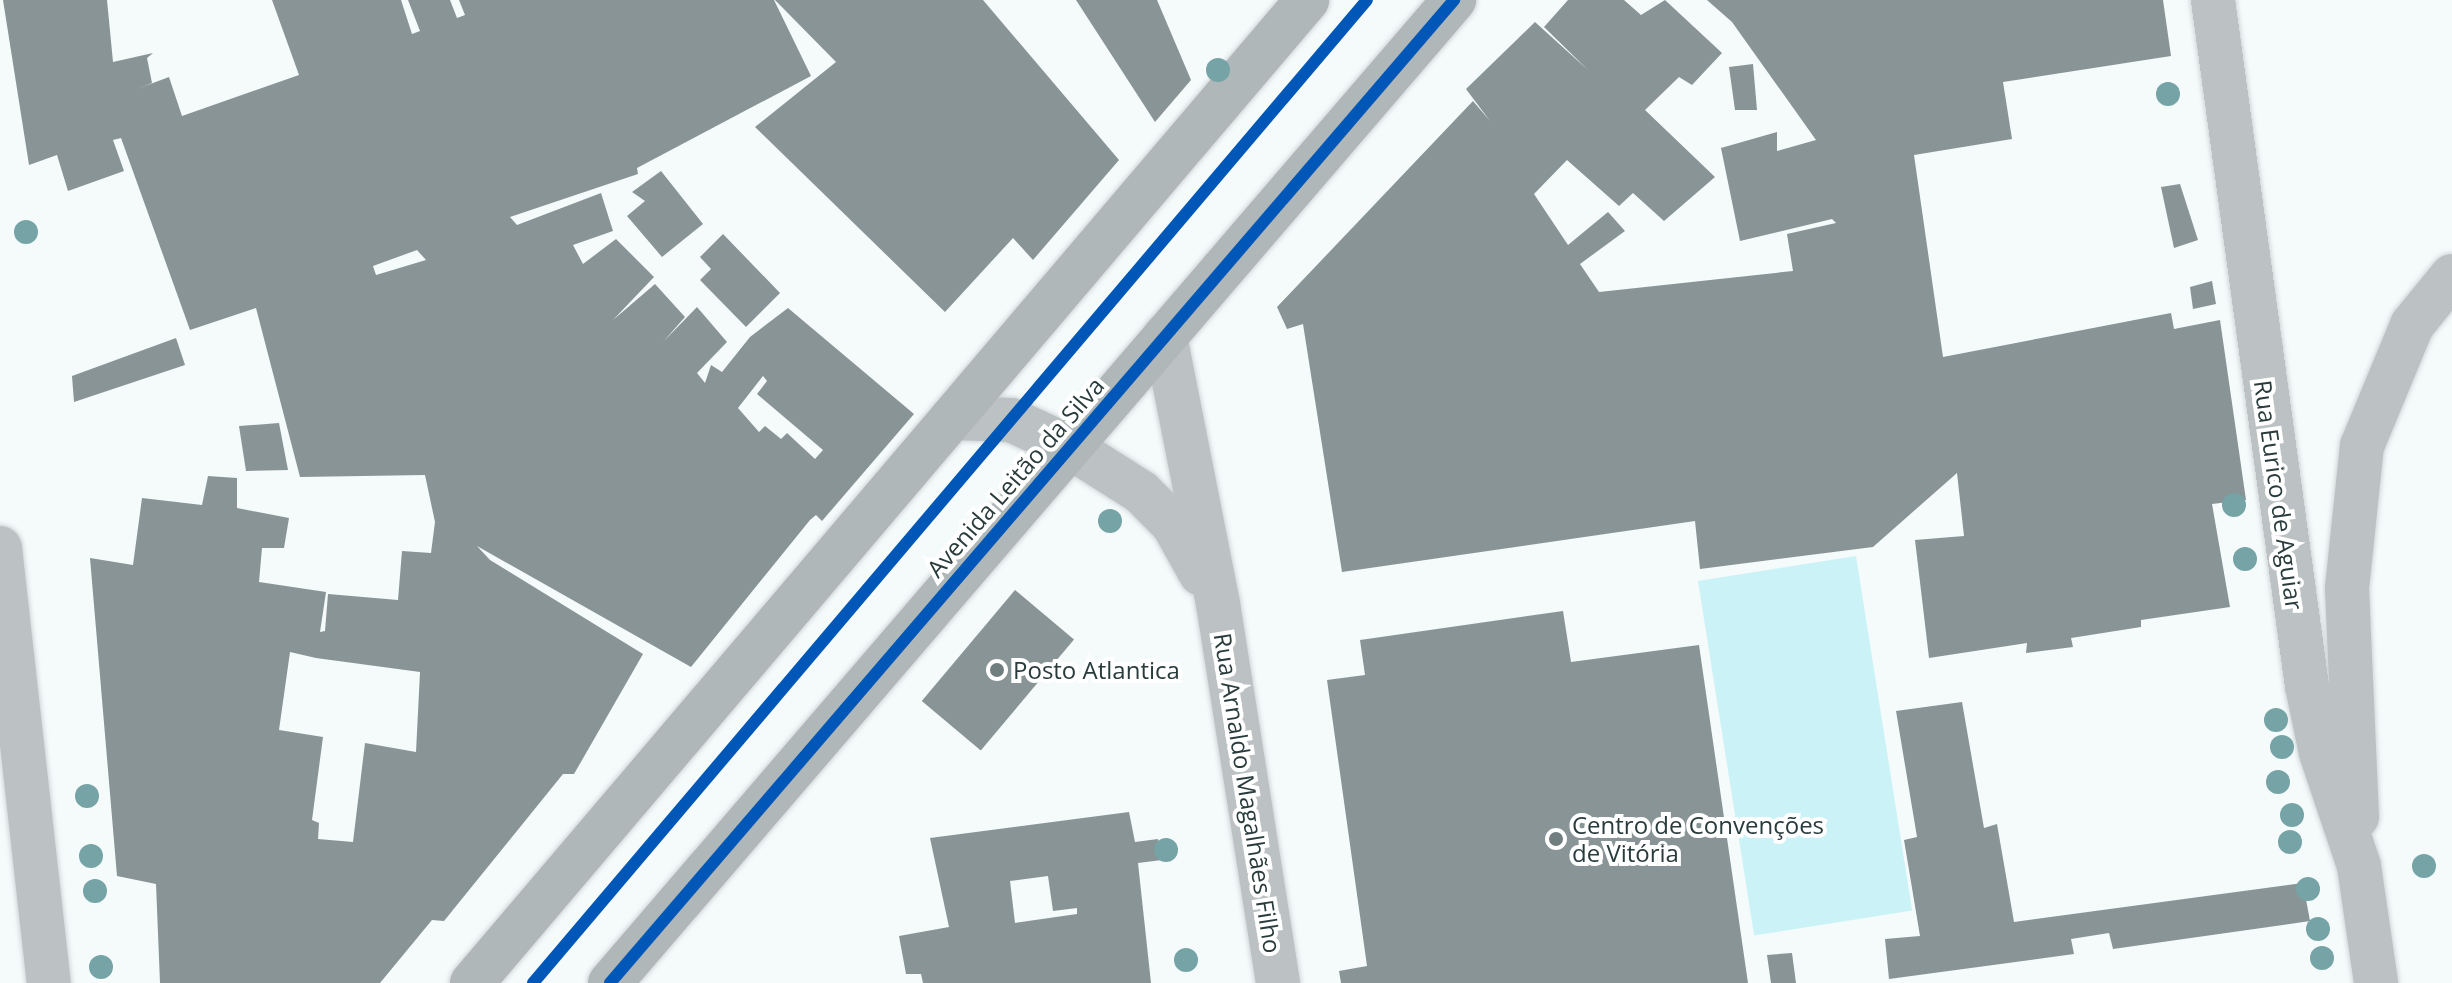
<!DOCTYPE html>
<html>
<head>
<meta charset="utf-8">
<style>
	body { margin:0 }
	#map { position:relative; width:2452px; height:983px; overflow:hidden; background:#f5fafb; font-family:"Open Sans",sans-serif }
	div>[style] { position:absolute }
	.green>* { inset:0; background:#cbf3f7; transform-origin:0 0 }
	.building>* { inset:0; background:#889495; transform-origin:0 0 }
	.roads { filter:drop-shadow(0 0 2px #d1d7d8) drop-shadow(0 0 2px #d1d7d8) }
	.street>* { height:44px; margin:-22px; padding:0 22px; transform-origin:22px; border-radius:22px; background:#bcc2c3 }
	.secondary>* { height:44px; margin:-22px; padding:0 22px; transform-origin:22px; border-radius:22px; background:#afb7b8 }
	.cycleway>* { height:12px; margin:-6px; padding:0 6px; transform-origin:6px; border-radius:6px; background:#0057b8 }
	.trees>* { width:24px; height:24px; margin:-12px; border-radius:50%; background:#75a3a6 }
	.dots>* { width:22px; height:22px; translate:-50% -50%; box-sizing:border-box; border:4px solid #fff; border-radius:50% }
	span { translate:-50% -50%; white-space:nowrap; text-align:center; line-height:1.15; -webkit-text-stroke:8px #fff; paint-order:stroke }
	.street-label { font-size:24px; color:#293b3c }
	.poi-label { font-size:24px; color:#293b3c }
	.left { translate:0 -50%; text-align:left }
</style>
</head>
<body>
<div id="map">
	<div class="green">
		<i style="left:1856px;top:556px;width:359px;height:160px;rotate:81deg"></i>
	</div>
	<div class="building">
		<i style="clip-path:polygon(evenodd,3px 0,107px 0,113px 62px,153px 53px,147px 58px,152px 83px,137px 89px,169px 77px,182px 116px,299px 75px,272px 0,401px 0,412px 34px,420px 31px,408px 0,450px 0,457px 18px,465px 15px,459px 0,774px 0,811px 76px,637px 168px,638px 174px,510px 217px,517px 225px,601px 193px,613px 231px,573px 245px,583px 264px,616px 239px,654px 277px,613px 320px,655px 284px,685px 317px,663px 342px,697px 307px,727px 342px,697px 373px,705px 383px,711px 365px,722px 372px,750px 337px,788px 308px,914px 414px,822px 521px,816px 515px,810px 520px,691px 667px,477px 546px,490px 560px,643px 654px,574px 774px,563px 774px,444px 921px,432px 920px,380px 983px,160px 983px,156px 884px,117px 876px,90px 558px,133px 565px,142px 498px,202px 505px,208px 476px,237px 478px,237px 508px,289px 518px,284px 548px,262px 548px,259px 582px,326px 592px,320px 632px,325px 631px,328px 594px,398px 600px,402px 551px,431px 553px,435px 522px,425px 475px,300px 477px,256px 308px,190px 330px,121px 138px,113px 140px,124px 171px,68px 191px,57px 155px,29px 165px,3px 0,417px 250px,426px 260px,376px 275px,373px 266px,417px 250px,3px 0,763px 376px,767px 381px,757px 394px,823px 450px,815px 459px,787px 433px,781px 439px,765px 426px,759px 432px,738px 408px,763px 376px,3px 0,320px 636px,316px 658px,420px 672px,416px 752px,365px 743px,353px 842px,318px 839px,319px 823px,312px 820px,323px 737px,279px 730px,290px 652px,316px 658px,320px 636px)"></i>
		<i style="clip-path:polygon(775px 0,983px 0,1119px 160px,1033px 260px,1013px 238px,945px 312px,755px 127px,836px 62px)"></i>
		<i style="clip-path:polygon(1076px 0,1157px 0,1191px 80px,1155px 122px)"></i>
		<i style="clip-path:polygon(1568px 0,1624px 0,1641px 15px,1665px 0,1722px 53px,1692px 85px,1679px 77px,1645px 110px,1715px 177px,1664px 221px,1633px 193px,1619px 206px,1567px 160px,1534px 194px,1568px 245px,1608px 212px,1625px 231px,1580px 264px,1599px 292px,1793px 271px,1787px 234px,1836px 223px,1832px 219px,1740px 241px,1721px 148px,1777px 132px,1777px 151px,1816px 140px,1732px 22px,1707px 0,2163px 0,2171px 56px,2003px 82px,2012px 139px,1914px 155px,1943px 357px,2171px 313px,2174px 329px,2220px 320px,2246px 500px,2212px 504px,2230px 607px,2141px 620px,2141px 627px,2071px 638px,2073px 647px,2026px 653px,2027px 643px,1929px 658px,1915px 540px,1964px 536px,1957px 473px,1873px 547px,1700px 569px,1695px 521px,1342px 572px,1303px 324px,1287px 329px,1277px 307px,1473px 101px,1490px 121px,1466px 89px,1535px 22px,1588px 70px,1544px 27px)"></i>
		<i style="clip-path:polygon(1753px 64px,1757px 110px,1735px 110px,1729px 67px)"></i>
		<i style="clip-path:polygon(661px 171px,703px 224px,662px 257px,627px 216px,645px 201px,632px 192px)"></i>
		<i style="clip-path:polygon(2180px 184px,2198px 240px,2174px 248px,2161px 187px)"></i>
		<i style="clip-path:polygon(723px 234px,780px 293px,746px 327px,700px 280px,711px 269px,700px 257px)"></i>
		<i style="clip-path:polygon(2212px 281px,2216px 304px,2193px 309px,2190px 287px)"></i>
		<i style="clip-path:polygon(176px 338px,185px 365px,74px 402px,72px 376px)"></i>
		<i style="clip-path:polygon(279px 423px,288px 470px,246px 471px,239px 426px)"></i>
		<i style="left:1015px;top:590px;width:77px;height:145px;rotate:40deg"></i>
		<i style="clip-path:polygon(1563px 611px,1571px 662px,1699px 645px,1748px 983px,1341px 983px,1339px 971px,1367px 966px,1327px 680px,1365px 675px,1360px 640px)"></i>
		<i style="clip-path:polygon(1962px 702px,1984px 828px,1997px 824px,2014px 922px,2303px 883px,2310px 921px,2113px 949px,2109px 933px,2071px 939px,2074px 954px,1889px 979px,1885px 939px,1920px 936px,1904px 840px,1917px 837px,1896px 711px)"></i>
		<i style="clip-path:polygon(evenodd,1129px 812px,1135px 842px,1158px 839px,1162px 860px,1138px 863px,1151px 983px,923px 983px,921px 974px,906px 974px,899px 936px,949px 927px,930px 838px,1129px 812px,1048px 876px,1053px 911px,1077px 908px,1077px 914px,1015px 923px,1010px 881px,1048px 876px)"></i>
		<i style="clip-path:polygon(1792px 953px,1796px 983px,1771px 983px,1767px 955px)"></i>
	</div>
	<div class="roads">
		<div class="street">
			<i style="left:2213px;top:0;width:692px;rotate:82.2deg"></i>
			<i style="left:2307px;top:686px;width:68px;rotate:78.2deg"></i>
			<i style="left:2321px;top:753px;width:119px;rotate:71.4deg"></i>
			<i style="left:2359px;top:866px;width:118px;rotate:81.7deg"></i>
			<i style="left:1165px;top:336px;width:273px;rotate:78.8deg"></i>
			<i style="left:1218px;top:604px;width:384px;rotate:81deg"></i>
			<i style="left:952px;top:418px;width:59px;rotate:1.9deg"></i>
			<i style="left:1011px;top:420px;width:65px;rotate:24.6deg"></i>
			<i style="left:1070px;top:447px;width:84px;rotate:32.4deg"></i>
			<i style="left:1141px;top:492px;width:45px;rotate:45deg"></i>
			<i style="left:1173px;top:524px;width:57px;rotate:60.8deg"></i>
			<i style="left:0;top:548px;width:438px;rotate:83.6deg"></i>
			<i style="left:2357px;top:817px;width:229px;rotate:-92.5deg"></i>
			<i style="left:2347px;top:588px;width:143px;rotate:-84deg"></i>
			<i style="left:2362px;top:446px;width:131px;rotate:-67.5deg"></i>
			<i style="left:2412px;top:325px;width:63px;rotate:-50.8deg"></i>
		</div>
		<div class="secondary">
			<i style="left:472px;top:983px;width:1290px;rotate:-49.65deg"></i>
			<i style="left:610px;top:983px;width:1296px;rotate:-49.35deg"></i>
		</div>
	</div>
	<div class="cycleway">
		<i style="left:533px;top:983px;width:1289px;rotate:-49.69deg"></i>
		<i style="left:610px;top:983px;width:1296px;rotate:-49.35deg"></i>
	</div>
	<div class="trees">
		<i style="left:1218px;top:70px"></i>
		<i style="left:2168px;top:94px"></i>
		<i style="left:26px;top:232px"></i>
		<i style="left:2234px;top:505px"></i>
		<i style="left:1110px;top:521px"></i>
		<i style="left:2245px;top:559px"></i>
		<i style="left:2276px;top:720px"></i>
		<i style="left:2282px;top:747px"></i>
		<i style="left:2278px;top:782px"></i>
		<i style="left:87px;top:796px"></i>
		<i style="left:2292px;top:815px"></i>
		<i style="left:2290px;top:842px"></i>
		<i style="left:1166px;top:850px"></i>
		<i style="left:91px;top:856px"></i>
		<i style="left:2424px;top:866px"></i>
		<i style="left:2308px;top:889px"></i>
		<i style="left:95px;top:891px"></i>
		<i style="left:2318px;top:929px"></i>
		<i style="left:2322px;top:958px"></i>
		<i style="left:1186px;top:960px"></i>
		<i style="left:101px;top:967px"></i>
	</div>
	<div class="dots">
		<i style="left:997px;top:670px;background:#707e7f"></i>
		<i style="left:1556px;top:839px;background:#707e7f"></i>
	</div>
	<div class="street-label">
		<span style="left:1015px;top:477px;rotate:-49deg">Avenida Leitão da Silva</span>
		<span style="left:2279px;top:495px;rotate:82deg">Rua Eurico de Aguiar</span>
		<span style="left:1248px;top:793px;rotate:81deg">Rua Arnaldo Magalhães Filho</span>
	</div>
	<div class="poi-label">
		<span class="left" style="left:1013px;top:670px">Posto Atlantica</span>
		<span class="left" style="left:1572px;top:839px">Centro de Convenções<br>de Vitória</span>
	</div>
</div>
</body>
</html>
